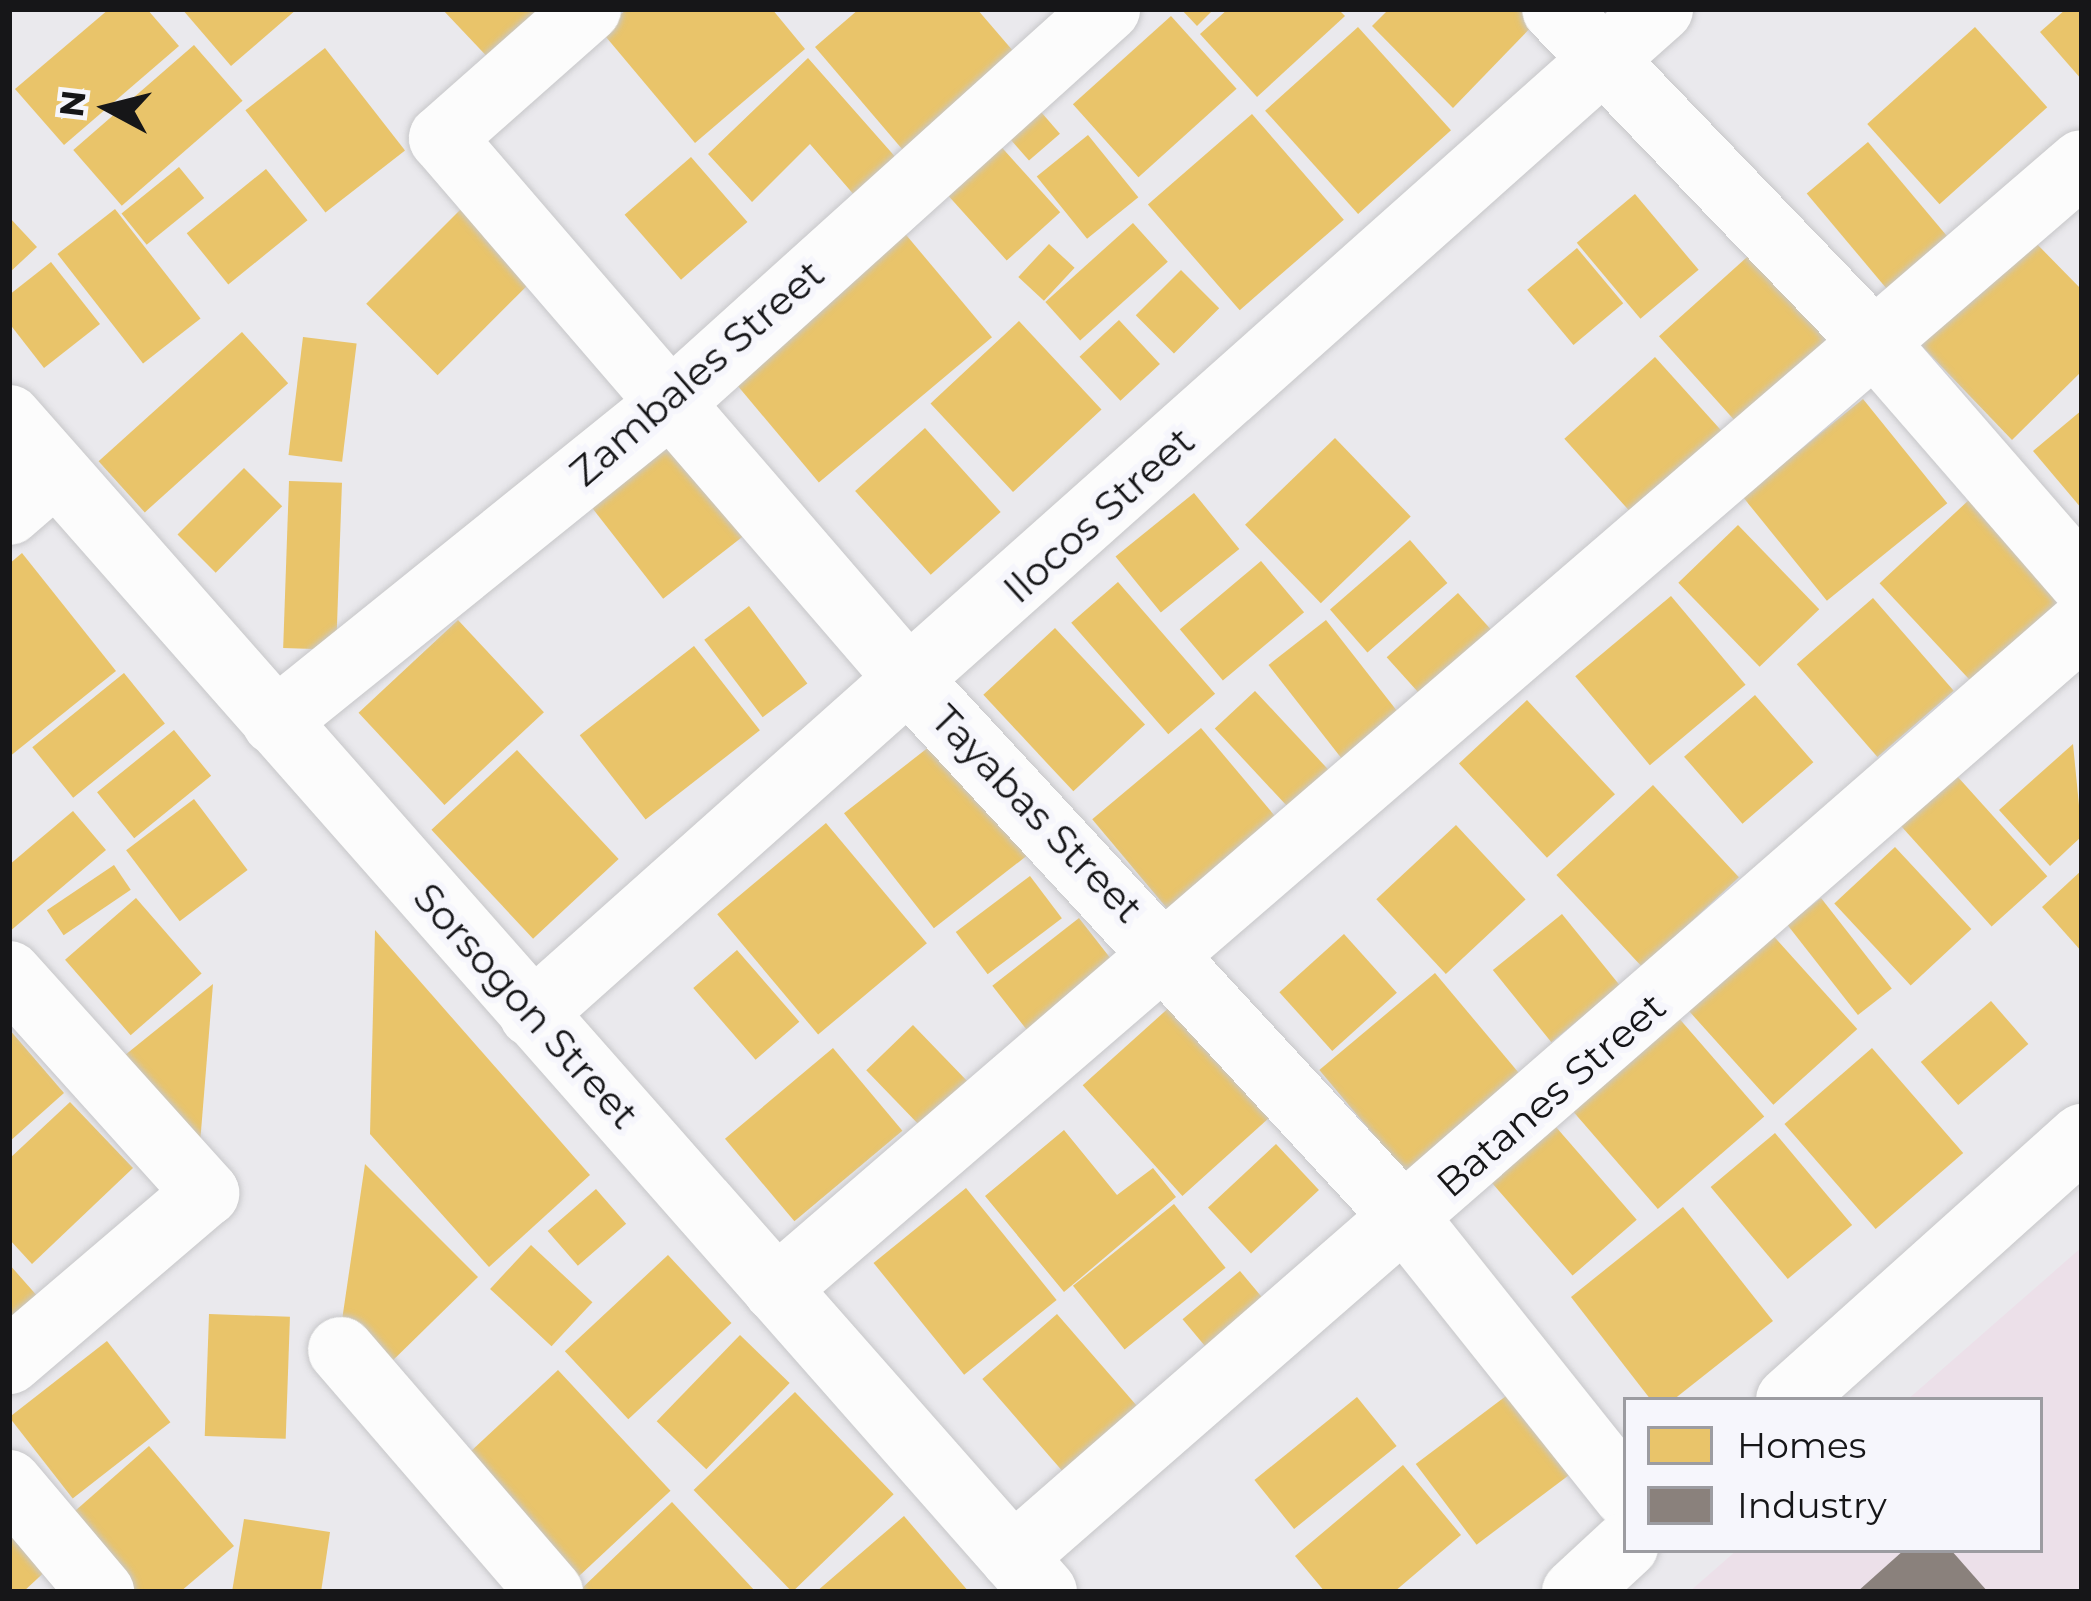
<!DOCTYPE html>
<html>
<head>
<meta charset="utf-8">
<style>
	body { margin:0 }
	#map { position:relative; width:2091px; height:1601px; overflow:hidden; background:#eae9ed; font-family:Montserrat,sans-serif }
	div>[style] { position:absolute }
	.industrial>* { inset:0; background:#ece0e9 }
	.homes>* { inset:0; background:#e9c46a; transform-origin:0 0 }
	.industry>* { inset:0; background:#8a817c }
	.roads { filter:drop-shadow(0 0 3px #c7c7c9) drop-shadow(0 0 3px #c7c7c9) }
	.street>* { height:66px; margin:-33px; padding:0 33px; transform-origin:33px; border-radius:33px; background:#fcfcfc }
	.secondary>* { height:66px; margin:-33px; padding:0 33px; transform-origin:33px; border-radius:33px; background:#fcfcfc }
	span { translate:-50% -50%; white-space:nowrap; text-align:center; line-height:1.15; -webkit-text-stroke:12px #f6f6fc; paint-order:stroke }
	.street-label { font-size:39px; color:#161618 }
	.frame { position:absolute; inset:0; border:12px solid #161618; pointer-events:none }
	.legend { position:absolute; left:1623px; top:1397px; width:420px; height:156px; box-sizing:border-box; background:#f6f6fc; border:3px solid #9c9ca1; margin:0; padding:15px 21px; list-style:none; font-size:36px; color:#161618 }
	.legend li { display:flex; align-items:center; gap:24px; height:60px }
	.legend b { width:60px; border:3px solid #9c9ca1 }
	.north { position:absolute; left:48px; top:48px; width:120px; height:120px; -webkit-text-stroke:9px #f6f6fc; paint-order:stroke; rotate:277deg; font-size:33px; font-weight:700; line-height:48px; text-align:center; color:#161618 }
	.north::after { content:''; display:block; margin:auto; width:42px; height:54px; background:#161618; clip-path:polygon(50% 0,100% 100%,50% 72%,0 100%) }
</style>
</head>
<body>
<div id="map">
	<div class="industrial">
		<i style="clip-path:polygon(2082px 1247px,2082px 1592px,1689px 1592px,1737px 1550px,2040px 1550px,2040px 1400px,1907px 1400px)"></i>
	</div>
	<div class="homes">
		<i style="clip-path:polygon(109px 9px,147px 9px,179px 46px,64px 145px,15px 89px)"></i>
		<i style="clip-path:polygon(182px 9px,297px 9px,231px 66px)"></i>
		<i style="clip-path:polygon(442px 9px,556px 9px,496px 66px)"></i>
		<i style="clip-path:polygon(627px 9px,772px 9px,805px 49px,695px 143px,601px 31px)"></i>
		<i style="clip-path:polygon(859px 9px,977px 9px,1020px 59px,908px 156px,815px 47px)"></i>
		<i style="clip-path:polygon(1181px 9px,1214px 9px,1197px 26px)"></i>
		<i style="clip-path:polygon(1228px 9px,1338px 9px,1345px 16px,1257px 97px,1200px 34px)"></i>
		<i style="clip-path:polygon(1389px 9px,1530px 9px,1539px 19px,1453px 108px,1372px 26px)"></i>
		<i style="clip-path:polygon(2066px 9px,2082px 9px,2082px 80px,2040px 32px)"></i>
		<i style="left:1171px;top:16px;width:98px;height:132px;rotate:48deg"></i>
		<i style="left:1358px;top:27px;width:139px;height:125px;rotate:48deg"></i>
		<i style="left:1975px;top:27px;width:108px;height:145px;rotate:48deg"></i>
		<i style="left:194px;top:45px;width:74px;height:160px;rotate:49deg"></i>
		<i style="left:325px;top:48px;width:130px;height:101px;rotate:52deg"></i>
		<i style="clip-path:polygon(808px 58px,898px 160px,855px 196px,810px 144px,752px 202px,708px 154px)"></i>
		<i style="left:1035px;top:105px;width:38px;height:41px;rotate:49deg"></i>
		<i style="left:1252px;top:114px;width:140px;height:138px;rotate:49deg"></i>
		<i style="left:1088px;top:135px;width:80px;height:66px;rotate:51deg"></i>
		<i style="left:996px;top:141px;width:96px;height:72px;rotate:48deg"></i>
		<i style="left:1868px;top:142px;width:145px;height:80px;rotate:50deg"></i>
		<i style="left:691px;top:157px;width:86px;height:88px;rotate:49deg"></i>
		<i style="left:179px;top:167px;width:40px;height:74px;rotate:51deg"></i>
		<i style="left:266px;top:169px;width:66px;height:102px;rotate:51deg"></i>
		<i style="left:1635px;top:194px;width:99px;height:76px;rotate:50deg"></i>
		<i style="left:468px;top:202px;width:101px;height:144px;rotate:45deg"></i>
		<i style="left:115px;top:209px;width:139px;height:73px;rotate:52deg"></i>
		<i style="clip-path:polygon(9px 217px,37px 247px,9px 273px)"></i>
		<i style="left:1133px;top:223px;width:52px;height:118px;rotate:48deg"></i>
		<i style="left:902px;top:230px;width:140px;height:226px;rotate:50deg"></i>
		<i style="clip-path:polygon(2031px 238px,2082px 290px,2082px 371px,2012px 440px,1921px 345px)"></i>
		<i style="left:1766px;top:240px;width:134px;height:144px;rotate:48deg"></i>
		<i style="left:1049px;top:244px;width:35px;height:45px;rotate:43deg"></i>
		<i style="left:1577px;top:248px;width:72px;height:65px;rotate:50deg"></i>
		<i style="clip-path:polygon(51px 262px,100px 324px,44px 368px,9px 323px,9px 295px)"></i>
		<i style="left:1181px;top:270px;width:54px;height:64px;rotate:45deg"></i>
		<i style="left:1119px;top:320px;width:60px;height:54px;rotate:47deg"></i>
		<i style="left:1019px;top:321px;width:121px;height:121px;rotate:47deg"></i>
		<i style="left:242px;top:332px;width:69px;height:193px;rotate:48deg"></i>
		<i style="left:303px;top:337px;width:54px;height:119px;rotate:7deg"></i>
		<i style="left:1655px;top:357px;width:99px;height:122px;rotate:48deg"></i>
		<i style="left:1863px;top:399px;width:134px;height:155px;rotate:51deg"></i>
		<i style="clip-path:polygon(2082px 410px,2082px 509px,2033px 451px)"></i>
		<i style="left:925px;top:428px;width:113px;height:94px;rotate:48deg"></i>
		<i style="left:679px;top:429px;width:124px;height:117px;rotate:52deg"></i>
		<i style="left:1335px;top:438px;width:109px;height:125px;rotate:46deg"></i>
		<i style="left:244px;top:468px;width:54px;height:94px;rotate:45deg"></i>
		<i style="left:289px;top:481px;width:53px;height:167px;rotate:2deg"></i>
		<i style="left:1194px;top:493px;width:72px;height:101px;rotate:51deg"></i>
		<i style="left:1971px;top:498px;width:144px;height:125px;rotate:47deg"></i>
		<i style="left:1738px;top:525px;width:117px;height:83px;rotate:46deg"></i>
		<i style="left:1410px;top:540px;width:57px;height:106px;rotate:49deg"></i>
		<i style="clip-path:polygon(22px 553px,116px 671px,9px 757px,9px 564px)"></i>
		<i style="left:1261px;top:561px;width:67px;height:106px;rotate:50deg"></i>
		<i style="left:1118px;top:582px;width:148px;height:62px;rotate:49deg"></i>
		<i style="left:1458px;top:593px;width:63px;height:96px;rotate:48deg"></i>
		<i style="left:1671px;top:596px;width:116px;height:125px;rotate:50deg"></i>
		<i style="left:1873px;top:598px;width:123px;height:101px;rotate:49deg"></i>
		<i style="left:749px;top:606px;width:97px;height:56px;rotate:53deg"></i>
		<i style="left:458px;top:620px;width:126px;height:136px;rotate:47deg"></i>
		<i style="left:1326px;top:620px;width:123px;height:73px;rotate:52deg"></i>
		<i style="left:1055px;top:628px;width:132px;height:98px;rotate:47deg"></i>
		<i style="left:694px;top:646px;width:107px;height:145px;rotate:52deg"></i>
		<i style="left:124px;top:673px;width:65px;height:118px;rotate:51deg"></i>
		<i style="left:1255px;top:691px;width:120px;height:55px;rotate:47deg"></i>
		<i style="left:1755px;top:695px;width:89px;height:94px;rotate:49deg"></i>
		<i style="left:1527px;top:700px;width:129px;height:93px;rotate:47deg"></i>
		<i style="left:1201px;top:728px;width:123px;height:142px;rotate:50deg"></i>
		<i style="left:174px;top:730px;width:59px;height:99px;rotate:51deg"></i>
		<i style="left:948px;top:732px;width:146px;height:132px;rotate:52deg"></i>
		<i style="clip-path:polygon(2073px 744px,2082px 836px,2050px 866px,1999px 810px)"></i>
		<i style="left:517px;top:750px;width:149px;height:117px;rotate:47deg"></i>
		<i style="left:1957px;top:776px;width:135px;height:75px;rotate:48deg"></i>
		<i style="left:1653px;top:785px;width:126px;height:132px;rotate:47deg"></i>
		<i style="left:194px;top:799px;width:89px;height:85px;rotate:53deg"></i>
		<i style="clip-path:polygon(73px 811px,106px 850px,9px 932px,9px 865px)"></i>
		<i style="left:826px;top:823px;width:157px;height:142px;rotate:50deg"></i>
		<i style="left:1456px;top:825px;width:102px;height:109px;rotate:47deg"></i>
		<i style="left:1895px;top:847px;width:112px;height:83px;rotate:47deg"></i>
		<i style="left:114px;top:865px;width:30px;height:81px;rotate:56deg"></i>
		<i style="clip-path:polygon(2082px 870px,2082px 952px,2042px 907px)"></i>
		<i style="left:1030px;top:876px;width:53px;height:93px;rotate:53deg"></i>
		<i style="left:136px;top:898px;width:100px;height:94px;rotate:49deg"></i>
		<i style="left:1821px;top:898px;width:115px;height:43px;rotate:52deg"></i>
		<i style="left:1562px;top:914px;width:93px;height:89px;rotate:51deg"></i>
		<i style="left:1079px;top:918px;width:78px;height:110px;rotate:52deg"></i>
		<i style="clip-path:polygon(375px 930px,590px 1175px,489px 1267px,370px 1134px)"></i>
		<i style="left:1769px;top:931px;width:132px;height:113px;rotate:48deg"></i>
		<i style="left:1344px;top:934px;width:79px;height:87px;rotate:48deg"></i>
		<i style="left:737px;top:950px;width:95px;height:58px;rotate:49deg"></i>
		<i style="left:1435px;top:973px;width:156px;height:151px;rotate:50deg"></i>
		<i style="clip-path:polygon(213px 984px,198px 1168px,109px 1068px)"></i>
		<i style="left:1183px;top:995px;width:149px;height:135px;rotate:48deg"></i>
		<i style="left:1991px;top:1001px;width:57px;height:93px;rotate:49deg"></i>
		<i style="left:1677px;top:1016px;width:133px;height:141px;rotate:49deg"></i>
		<i style="left:913px;top:1025px;width:80px;height:65px;rotate:46deg"></i>
		<i style="clip-path:polygon(9px 1029px,64px 1093px,9px 1142px)"></i>
		<i style="left:833px;top:1048px;width:108px;height:141px;rotate:50deg"></i>
		<i style="left:1872px;top:1048px;width:139px;height:116px;rotate:49deg"></i>
		<i style="clip-path:polygon(70px 1102px,133px 1168px,32px 1264px,9px 1239px,9px 1159px)"></i>
		<i style="left:1556px;top:1127px;width:123px;height:85px;rotate:49deg"></i>
		<i style="clip-path:polygon(1064px 1130px,1117px 1195px,1153px 1168px,1176px 1197px,1064px 1292px,985px 1196px)"></i>
		<i style="left:1775px;top:1133px;width:120px;height:84px;rotate:50deg"></i>
		<i style="left:1276px;top:1144px;width:63px;height:93px;rotate:47deg"></i>
		<i style="clip-path:polygon(365px 1164px,478px 1277px,382px 1371px,341px 1327px)"></i>
		<i style="left:966px;top:1188px;width:144px;height:119px;rotate:51deg"></i>
		<i style="left:596px;top:1189px;width:46px;height:64px;rotate:49deg"></i>
		<i style="left:1174px;top:1204px;width:82px;height:130px;rotate:51deg"></i>
		<i style="clip-path:polygon(1683px 1207px,1773px 1321px,1673px 1400px,1651px 1400px,1571px 1297px)"></i>
		<i style="left:531px;top:1245px;width:84px;height:60px;rotate:43deg"></i>
		<i style="left:668px;top:1255px;width:93px;height:141px;rotate:47deg"></i>
		<i style="clip-path:polygon(9px 1264px,39px 1298px,9px 1324px)"></i>
		<i style="left:1240px;top:1271px;width:62px;height:75px;rotate:50deg"></i>
		<i style="left:209px;top:1314px;width:81px;height:122px;rotate:2deg"></i>
		<i style="left:1057px;top:1314px;width:125px;height:99px;rotate:49deg"></i>
		<i style="left:740px;top:1335px;width:69px;height:120px;rotate:44deg"></i>
		<i style="left:107px;top:1341px;width:103px;height:124px;rotate:52deg"></i>
		<i style="left:558px;top:1370px;width:165px;height:132px;rotate:47deg"></i>
		<i style="left:795px;top:1392px;width:142px;height:141px;rotate:46deg"></i>
		<i style="left:1510px;top:1393px;width:101px;height:118px;rotate:53deg"></i>
		<i style="left:1357px;top:1397px;width:63px;height:132px;rotate:51deg"></i>
		<i style="clip-path:polygon(149px 1446px,234px 1546px,180px 1592px,116px 1592px,59px 1525px)"></i>
		<i style="clip-path:polygon(1403px 1465px,1461px 1535px,1394px 1592px,1325px 1592px,1295px 1556px)"></i>
		<i style="clip-path:polygon(672px 1502px,756px 1592px,578px 1592px)"></i>
		<i style="clip-path:polygon(904px 1516px,969px 1592px,816px 1592px)"></i>
		<i style="clip-path:polygon(244px 1519px,330px 1532px,321px 1592px,232px 1592px)"></i>
		<i style="clip-path:polygon(9px 1520px,51px 1566px,23px 1592px,9px 1592px)"></i>
	</div>
	<div class="industry">
		<i style="clip-path:polygon(1904px 1550px,1951px 1550px,1988px 1592px,1857px 1592px)"></i>
	</div>
	<div class="roads">
		<div class="street">
			<i style="left:588px;top:9px;width:195px;rotate:138.5deg"></i>
			<i style="left:442px;top:138px;width:720px;rotate:49.23deg"></i>
			<i style="left:912px;top:683px;width:730px;rotate:47.33deg"></i>
			<i style="left:1407px;top:1220px;width:351px;rotate:51.4deg"></i>
			<i style="left:1555px;top:9px;width:464px;rotate:46.2deg"></i>
			<i style="left:1876px;top:344px;width:314px;rotate:49deg"></i>
			<i style="left:9px;top:512px;width:60px;rotate:-40.9deg"></i>
			<i style="left:275px;top:722px;width:504px;rotate:-38.87deg"></i>
			<i style="left:667px;top:406px;width:593px;rotate:-42.06deg"></i>
			<i style="left:9px;top:974px;width:295px;rotate:48deg"></i>
			<i style="left:206px;top:1193px;width:259px;rotate:139.5deg"></i>
			<i style="left:532px;top:1014px;width:1511px;rotate:-41.7deg"></i>
			<i style="left:776px;top:1289px;width:1724px;rotate:-40.77deg"></i>
			<i style="left:341px;top:1350px;width:320px;rotate:49.2deg"></i>
			<i style="left:9px;top:1483px;width:143px;rotate:49.8deg"></i>
			<i style="left:1013px;top:1557px;width:1418px;rotate:-41.08deg"></i>
		</div>
		<div class="secondary">
			<i style="left:9px;top:418px;width:1565px;rotate:48.6deg"></i>
			<i style="left:1789px;top:1400px;width:394px;rotate:-41.9deg"></i>
			<i style="left:1575px;top:1592px;width:69px;rotate:-42.7deg"></i>
		</div>
	</div>
	<div class="street-label">
		<span style="left:697px;top:373px;rotate:-41deg">Zambales Street</span>
		<span style="left:1099px;top:515px;rotate:-42deg">Ilocos Street</span>
		<span style="left:1037px;top:814px;rotate:46deg">Tayabas Street</span>
		<span style="left:526px;top:1006px;rotate:48deg">Sorsogon Street</span>
		<span style="left:1551px;top:1095px;rotate:-41deg">Batanes Street</span>
	</div>
	<div class="frame"></div>
	<ul class="legend">
	<li><b style="height:33px;background:#e9c46a"></b>Homes</li>
	<li><b style="height:33px;background:#8a817c"></b>Industry</li>
	</ul>
	<div class="north">N</div>
</div>
</body>
</html>
